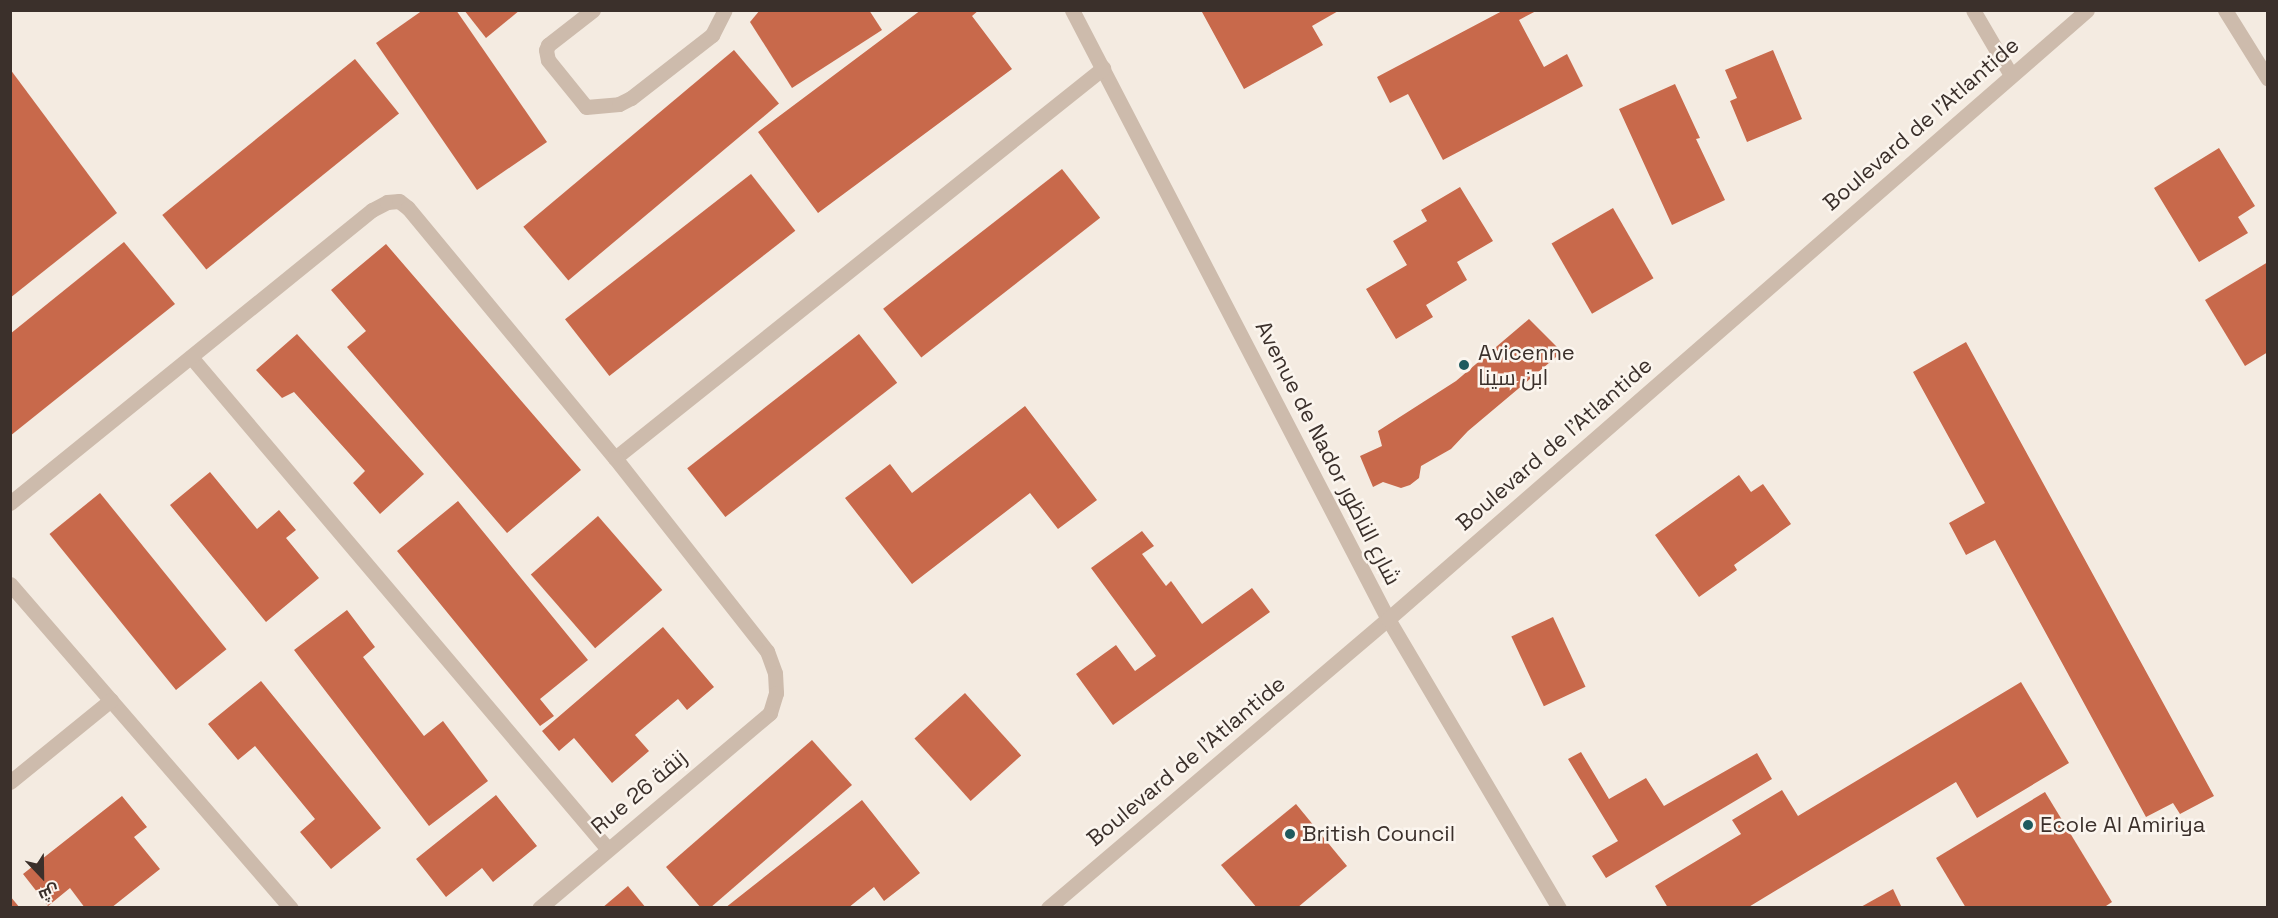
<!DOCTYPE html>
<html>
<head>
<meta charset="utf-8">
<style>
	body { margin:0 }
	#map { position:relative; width:2278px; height:918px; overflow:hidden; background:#f4ebe1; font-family:"Space Grotesk",Cairo,sans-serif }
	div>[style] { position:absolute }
	.building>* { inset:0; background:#c8694b; transform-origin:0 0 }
	.street>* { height:15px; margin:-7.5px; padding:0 7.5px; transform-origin:7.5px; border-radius:7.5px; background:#cdbbac }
	.dots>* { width:16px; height:16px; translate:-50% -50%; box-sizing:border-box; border:3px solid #fbf5ee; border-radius:50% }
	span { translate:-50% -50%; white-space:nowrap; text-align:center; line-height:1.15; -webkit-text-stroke:5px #fbf5ee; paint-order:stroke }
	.street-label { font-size:22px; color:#3b302b }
	.poi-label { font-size:22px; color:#3b302b }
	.left { translate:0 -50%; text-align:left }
	.frame { position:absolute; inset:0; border:12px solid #3b302b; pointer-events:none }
	.north { position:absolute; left:12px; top:846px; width:60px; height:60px; -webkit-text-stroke:4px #fbf5ee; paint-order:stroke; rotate:158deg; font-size:16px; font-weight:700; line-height:24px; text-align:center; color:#3b302b }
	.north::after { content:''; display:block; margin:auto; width:21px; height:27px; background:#3b302b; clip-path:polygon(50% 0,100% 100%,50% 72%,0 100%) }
</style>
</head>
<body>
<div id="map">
	<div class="building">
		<i style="clip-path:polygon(423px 10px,456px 10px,547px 142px,477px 190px,376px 43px)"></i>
		<i style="clip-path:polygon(464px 10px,520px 10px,486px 38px)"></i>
		<i style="clip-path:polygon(760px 10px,869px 10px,882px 30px,792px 88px,750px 22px)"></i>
		<i style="clip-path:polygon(921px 10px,979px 10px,972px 16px,1012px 69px,818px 213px,758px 132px)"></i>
		<i style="clip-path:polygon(1204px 10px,1340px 10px,1312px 26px,1323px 45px,1244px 89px,1202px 12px)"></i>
		<i style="clip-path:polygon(1504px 10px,1538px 10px,1519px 20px,1544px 67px,1567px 54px,1583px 86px,1443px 160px,1408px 94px,1390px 103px,1377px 77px)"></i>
		<i style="left:734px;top:50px;width:70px;height:275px;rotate:50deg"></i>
		<i style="clip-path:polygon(1773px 50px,1802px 119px,1747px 142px,1730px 101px,1737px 98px,1725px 70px)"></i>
		<i style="left:355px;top:59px;width:70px;height:248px;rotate:51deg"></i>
		<i style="clip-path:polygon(10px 69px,117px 213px,10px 298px)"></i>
		<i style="clip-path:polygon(1675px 84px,1700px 138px,1696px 139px,1725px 200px,1672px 225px,1619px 109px)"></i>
		<i style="clip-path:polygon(2219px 148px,2255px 206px,2238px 217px,2248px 233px,2199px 262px,2154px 188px)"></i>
		<i style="left:1062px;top:169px;width:62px;height:227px;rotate:52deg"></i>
		<i style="left:751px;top:174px;width:72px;height:236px;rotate:52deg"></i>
		<i style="clip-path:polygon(1460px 187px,1493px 241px,1457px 262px,1467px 280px,1426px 305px,1433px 317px,1396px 339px,1366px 289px,1407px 265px,1393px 241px,1427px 221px,1421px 210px)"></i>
		<i style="left:1613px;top:208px;width:81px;height:71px;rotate:60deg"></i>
		<i style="clip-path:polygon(124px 242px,175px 304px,10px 436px,10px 334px)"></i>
		<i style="clip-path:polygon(386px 244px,581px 470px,507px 533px,347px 347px,366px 331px,331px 290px)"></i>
		<i style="clip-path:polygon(2268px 262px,2268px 352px,2245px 366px,2205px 300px)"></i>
		<i style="clip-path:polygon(1529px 319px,1562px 352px,1468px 431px,1451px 449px,1421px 466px,1419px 478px,1410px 485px,1401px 488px,1383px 482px,1373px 487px,1360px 456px,1382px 446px,1378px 431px,1456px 381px)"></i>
		<i style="clip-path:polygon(297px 334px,424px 474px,380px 514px,353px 483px,365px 471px,294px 392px,282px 398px,256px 370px)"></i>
		<i style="left:859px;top:334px;width:62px;height:218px;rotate:52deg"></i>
		<i style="clip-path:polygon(1966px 342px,2214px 796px,2180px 814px,2173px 803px,2146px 817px,1995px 540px,1966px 555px,1949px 523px,1985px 503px,1913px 372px)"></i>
		<i style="clip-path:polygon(1025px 406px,1097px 500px,1058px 529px,1030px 493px,912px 584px,845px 498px,890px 464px,912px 493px)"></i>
		<i style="clip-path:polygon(210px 472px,257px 529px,279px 510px,296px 530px,286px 538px,319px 578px,266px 622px,170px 505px)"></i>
		<i style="clip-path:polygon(1739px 475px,1751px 492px,1763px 484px,1791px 524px,1734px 565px,1737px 570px,1699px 597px,1655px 535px)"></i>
		<i style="left:100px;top:493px;width:201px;height:65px;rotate:51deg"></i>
		<i style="clip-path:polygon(458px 501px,588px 660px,540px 699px,554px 716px,540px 726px,397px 551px)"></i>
		<i style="left:598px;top:516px;width:98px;height:89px;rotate:49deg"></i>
		<i style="clip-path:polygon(1142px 531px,1154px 546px,1142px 554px,1166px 586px,1171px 581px,1202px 624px,1252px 588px,1270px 612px,1113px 725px,1076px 674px,1116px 645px,1135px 671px,1156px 656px,1091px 568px)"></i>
		<i style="clip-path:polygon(347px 610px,375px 647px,363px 657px,424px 736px,443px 721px,488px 781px,429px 826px,294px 650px)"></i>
		<i style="left:1553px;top:617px;width:77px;height:46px;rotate:65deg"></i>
		<i style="clip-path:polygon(663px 627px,714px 687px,687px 710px,678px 699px,635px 735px,649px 751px,612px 783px,574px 738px,559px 751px,542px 731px)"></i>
		<i style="clip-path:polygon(261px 681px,381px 828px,331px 869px,300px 832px,315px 819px,255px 746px,238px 760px,208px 724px)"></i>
		<i style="clip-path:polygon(2021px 682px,2069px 763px,1977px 818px,1956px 782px,1747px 908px,1668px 908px,1655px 886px,1741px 834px,1732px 820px,1782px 790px,1798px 816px)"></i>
		<i style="left:965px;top:693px;width:84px;height:68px;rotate:48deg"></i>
		<i style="clip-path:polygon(812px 740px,852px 785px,710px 908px,701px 908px,666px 867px)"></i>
		<i style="clip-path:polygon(1581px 752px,1609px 799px,1646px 778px,1664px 806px,1757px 753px,1772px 779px,1606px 878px,1592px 856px,1618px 841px,1568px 759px)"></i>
		<i style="clip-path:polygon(2045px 792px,2112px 902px,2103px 908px,1966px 908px,1936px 858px)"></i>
		<i style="clip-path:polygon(496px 795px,537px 846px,493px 882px,482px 868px,446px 897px,416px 859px)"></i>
		<i style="clip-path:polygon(122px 796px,147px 827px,134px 837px,160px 869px,111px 908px,85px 908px,70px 888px,48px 906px,23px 874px)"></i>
		<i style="clip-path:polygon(862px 800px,920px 873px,884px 901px,874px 887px,848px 908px,725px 908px)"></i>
		<i style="clip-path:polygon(1296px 804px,1347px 866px,1297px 908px,1257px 908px,1221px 865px)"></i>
		<i style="clip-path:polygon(628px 886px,646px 908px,602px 908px)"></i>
		<i style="clip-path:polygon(1893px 889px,1902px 908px,1859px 908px)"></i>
		<i style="clip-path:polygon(10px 896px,20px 908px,10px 908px)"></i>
	</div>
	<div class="street">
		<i style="left:593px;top:10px;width:57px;rotate:142.1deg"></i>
		<i style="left:548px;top:45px;width:5px;rotate:112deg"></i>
		<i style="left:546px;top:50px;width:10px;rotate:79deg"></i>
		<i style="left:548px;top:60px;width:60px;rotate:51deg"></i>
		<i style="left:586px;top:107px;width:33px;rotate:-5deg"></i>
		<i style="left:619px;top:104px;width:13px;rotate:-27deg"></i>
		<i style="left:631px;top:98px;width:103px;rotate:-37.9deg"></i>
		<i style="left:712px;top:35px;width:28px;rotate:-63deg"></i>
		<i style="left:1072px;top:10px;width:686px;rotate:62.58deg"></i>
		<i style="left:1388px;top:619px;width:336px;rotate:59.4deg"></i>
		<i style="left:1973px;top:10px;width:75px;rotate:59.7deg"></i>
		<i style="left:2225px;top:10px;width:81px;rotate:58.1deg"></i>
		<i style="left:191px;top:357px;width:644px;rotate:49.73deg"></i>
		<i style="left:615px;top:458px;width:625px;rotate:-38.63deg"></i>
		<i style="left:10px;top:503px;width:466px;rotate:-39deg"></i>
		<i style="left:372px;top:210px;width:17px;rotate:-28deg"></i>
		<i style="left:387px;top:202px;width:12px;rotate:-5deg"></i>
		<i style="left:399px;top:201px;width:11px;rotate:38deg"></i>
		<i style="left:408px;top:208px;width:325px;rotate:50.4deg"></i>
		<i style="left:615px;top:458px;width:246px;rotate:51.8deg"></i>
		<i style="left:767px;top:651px;width:23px;rotate:70deg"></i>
		<i style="left:775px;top:673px;width:20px;rotate:87deg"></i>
		<i style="left:776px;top:693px;width:21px;rotate:107deg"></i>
		<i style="left:770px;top:713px;width:302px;rotate:139.8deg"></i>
		<i style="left:10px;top:584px;width:429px;rotate:49.1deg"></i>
		<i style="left:10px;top:782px;width:130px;rotate:-39.1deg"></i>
		<i style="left:1048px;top:908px;width:446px;rotate:-40.4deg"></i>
		<i style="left:1388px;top:619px;width:927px;rotate:-41.06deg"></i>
	</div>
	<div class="dots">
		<i style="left:1464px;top:365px;background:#1f5a5e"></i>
		<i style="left:2028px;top:825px;background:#1f5a5e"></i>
		<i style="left:1290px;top:834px;background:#1f5a5e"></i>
	</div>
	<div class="street-label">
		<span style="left:1921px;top:124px;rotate:-41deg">Boulevard de l'Atlantide</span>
		<span style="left:1554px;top:444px;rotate:-41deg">Boulevard de l'Atlantide</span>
		<span style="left:1328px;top:453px;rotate:63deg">Avenue de Nador شارع الناظور</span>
		<span style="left:1186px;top:761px;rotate:-40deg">Boulevard de l'Atlantide</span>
		<span style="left:639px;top:792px;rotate:-40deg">Rue 26 زنقة</span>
	</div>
	<div class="poi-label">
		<span class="left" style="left:1478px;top:365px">Avicenne<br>ابن سينا</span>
		<span class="left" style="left:2040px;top:825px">Ecole Al Amiriya</span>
		<span class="left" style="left:1302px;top:834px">British Council</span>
	</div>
	<div class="frame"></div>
	<div class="north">ش</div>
</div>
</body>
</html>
